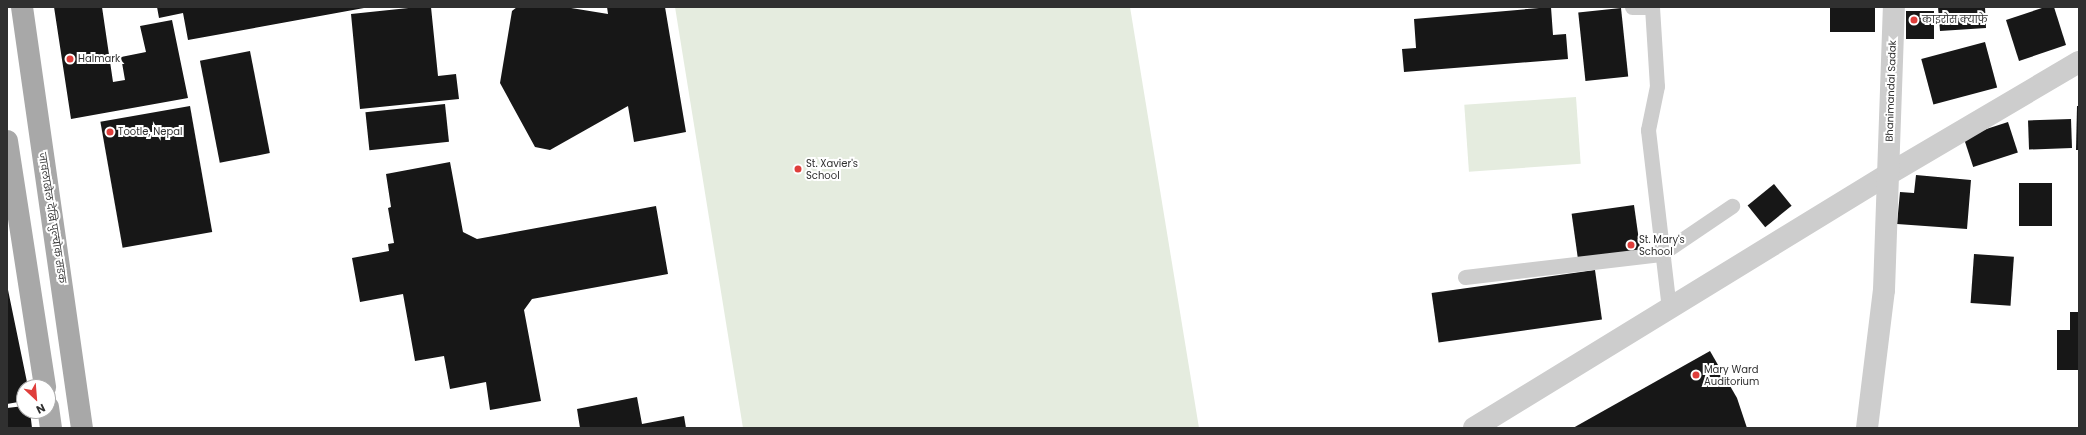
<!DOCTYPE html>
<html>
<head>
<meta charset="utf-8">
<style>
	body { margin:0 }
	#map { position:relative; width:2086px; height:435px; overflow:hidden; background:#fff; font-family:Poppins,"Noto Sans Devanagari",sans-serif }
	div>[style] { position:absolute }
	.green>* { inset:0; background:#e5ecdf; transform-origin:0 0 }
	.building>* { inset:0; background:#171717; transform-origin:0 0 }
	.service>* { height:15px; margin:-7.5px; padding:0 7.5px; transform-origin:7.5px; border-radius:7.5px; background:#cdcdcd }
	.minor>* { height:22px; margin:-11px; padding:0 11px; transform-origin:11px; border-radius:11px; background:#cdcdcd }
	.primary>* { height:22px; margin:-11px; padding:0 11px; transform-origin:11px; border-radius:11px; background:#a8a8a8 }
	.dots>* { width:11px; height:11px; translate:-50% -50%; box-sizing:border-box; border:2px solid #fff; border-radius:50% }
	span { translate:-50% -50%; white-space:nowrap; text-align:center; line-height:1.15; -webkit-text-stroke:4px #fff; paint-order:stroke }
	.poi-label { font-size:10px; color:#303030 }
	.left { translate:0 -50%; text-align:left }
	.street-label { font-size:10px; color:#303030 }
	.frame { position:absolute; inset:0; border:8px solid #303030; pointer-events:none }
	.north { position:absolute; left:16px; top:379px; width:40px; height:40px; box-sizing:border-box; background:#fff; border:1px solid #acacac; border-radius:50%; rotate:154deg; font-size:11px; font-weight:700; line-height:16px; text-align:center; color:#303030 }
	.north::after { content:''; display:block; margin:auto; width:14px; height:18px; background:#df3e3b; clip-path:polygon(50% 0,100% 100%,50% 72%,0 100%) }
</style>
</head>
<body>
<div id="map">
	<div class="green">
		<i style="clip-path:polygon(675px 7px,1130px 7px,1199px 428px,743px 428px)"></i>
		<i style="left:1576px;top:97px;width:67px;height:112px;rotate:86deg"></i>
	</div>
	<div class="building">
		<i style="clip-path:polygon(54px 7px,102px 7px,113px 82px,125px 80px,121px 57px,146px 52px,140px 26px,172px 20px,188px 98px,71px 119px)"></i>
		<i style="clip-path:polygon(157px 7px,364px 7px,364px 8px,188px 40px,183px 13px,159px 18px)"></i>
		<i style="clip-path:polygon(418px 7px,431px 7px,438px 76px,456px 74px,459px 99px,360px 109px,351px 14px)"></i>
		<i style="clip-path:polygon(517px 7px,565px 7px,608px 14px,607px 7px,665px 7px,686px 132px,634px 142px,628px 106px,550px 150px,535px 147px,500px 83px,512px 11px)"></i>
		<i style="clip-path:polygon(1551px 7px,1553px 35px,1566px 34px,1568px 59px,1404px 72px,1402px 49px,1416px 48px,1414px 19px)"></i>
		<i style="left:1830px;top:7px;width:45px;height:25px"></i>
		<i style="clip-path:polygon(1938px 7px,1985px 7px,1986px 28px,1940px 31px)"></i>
		<i style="clip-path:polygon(2045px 7px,2054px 7px,2066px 45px,2019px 61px,2006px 20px)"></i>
		<i style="left:1621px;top:8px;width:69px;height:43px;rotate:84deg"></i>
		<i style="left:1934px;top:11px;width:28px;height:28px;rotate:90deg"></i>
		<i style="left:1985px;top:42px;width:47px;height:66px;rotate:75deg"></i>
		<i style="left:250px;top:51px;width:104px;height:51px;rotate:79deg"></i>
		<i style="left:445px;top:104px;width:38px;height:80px;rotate:84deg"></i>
		<i style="left:190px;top:106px;width:128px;height:91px;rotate:80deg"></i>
		<i style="clip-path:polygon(2077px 106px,2079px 106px,2079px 150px,2076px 150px)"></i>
		<i style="left:2071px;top:119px;width:29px;height:43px;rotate:88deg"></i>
		<i style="left:2008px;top:122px;width:32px;height:47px;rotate:72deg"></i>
		<i style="clip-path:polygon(450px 162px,463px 232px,477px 239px,656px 206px,668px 274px,532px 299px,524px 310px,541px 401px,490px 410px,486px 382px,450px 389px,444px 356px,415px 361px,403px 294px,360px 302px,352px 258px,389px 251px,388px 244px,394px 243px,388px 208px,391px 207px,386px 174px)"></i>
		<i style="clip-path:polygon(1916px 175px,1971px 180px,1967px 229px,1897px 224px,1900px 192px,1914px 193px)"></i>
		<i style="left:2019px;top:183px;width:33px;height:43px"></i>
		<i style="left:1774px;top:184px;width:28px;height:34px;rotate:51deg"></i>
		<i style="left:1634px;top:205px;width:49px;height:63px;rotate:82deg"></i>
		<i style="left:1974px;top:254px;width:40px;height:49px;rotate:4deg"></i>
		<i style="left:1595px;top:270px;width:50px;height:165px;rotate:82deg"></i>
		<i style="clip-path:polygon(7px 285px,28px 387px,24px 387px,24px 401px,7px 404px)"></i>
		<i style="clip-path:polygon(2070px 312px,2079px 312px,2079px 370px,2057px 370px,2057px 330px,2070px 330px)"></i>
		<i style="clip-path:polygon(1710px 351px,1737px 398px,1747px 428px,1573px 428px)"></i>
		<i style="clip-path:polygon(637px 397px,642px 424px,684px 416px,686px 428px,580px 428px,577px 409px)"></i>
		<i style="clip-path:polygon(24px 406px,24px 411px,30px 411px,32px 428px,7px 428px,7px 408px)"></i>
	</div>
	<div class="service">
		<i style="left:1632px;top:7px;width:20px"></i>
		<i style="left:1652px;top:7px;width:79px;rotate:86.4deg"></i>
		<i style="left:1657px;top:86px;width:45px;rotate:101.6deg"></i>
		<i style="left:1648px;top:130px;width:180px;rotate:83.3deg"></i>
		<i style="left:1465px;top:277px;width:197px;rotate:-6.7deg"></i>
		<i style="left:1661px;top:254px;width:86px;rotate:-34.1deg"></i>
	</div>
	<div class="minor">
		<i style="left:1474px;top:428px;width:484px;rotate:-31.5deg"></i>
		<i style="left:1887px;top:175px;width:223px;rotate:-30.5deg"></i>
		<i style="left:1867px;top:428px;width:139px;rotate:-83deg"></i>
		<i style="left:1884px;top:290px;width:283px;rotate:-88deg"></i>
	</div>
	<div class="primary">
		<i style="left:22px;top:7px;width:425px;rotate:81.9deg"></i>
		<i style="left:7px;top:141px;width:249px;rotate:81.2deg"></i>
		<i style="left:48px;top:407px;width:21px;rotate:82deg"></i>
	</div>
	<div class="dots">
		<i style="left:1914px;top:20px;background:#df3e3b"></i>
		<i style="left:70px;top:59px;background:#df3e3b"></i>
		<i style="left:110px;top:132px;background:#df3e3b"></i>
		<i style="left:798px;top:169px;background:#df3e3b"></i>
		<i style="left:1631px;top:245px;background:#df3e3b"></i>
		<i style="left:1696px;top:375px;background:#df3e3b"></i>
	</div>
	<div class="poi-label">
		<span class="left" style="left:1922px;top:20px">काइरोस क्याफे</span>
		<span class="left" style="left:78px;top:59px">Halmark</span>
		<span class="left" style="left:118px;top:132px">Tootle, Nepal</span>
		<span class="left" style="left:806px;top:169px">St. Xavier's<br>School</span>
		<span class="left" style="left:1639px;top:245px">St. Mary's<br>School</span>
		<span class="left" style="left:1704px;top:375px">Mary Ward<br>Auditorium</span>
	</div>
	<div class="street-label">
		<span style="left:1891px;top:91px;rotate:-88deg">Bhanimandal Sadak</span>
		<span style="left:52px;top:218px;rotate:81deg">जावलाखेल देखि पुल्चोक सडक</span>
	</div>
	<div class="frame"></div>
	<div class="north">N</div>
</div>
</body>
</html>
